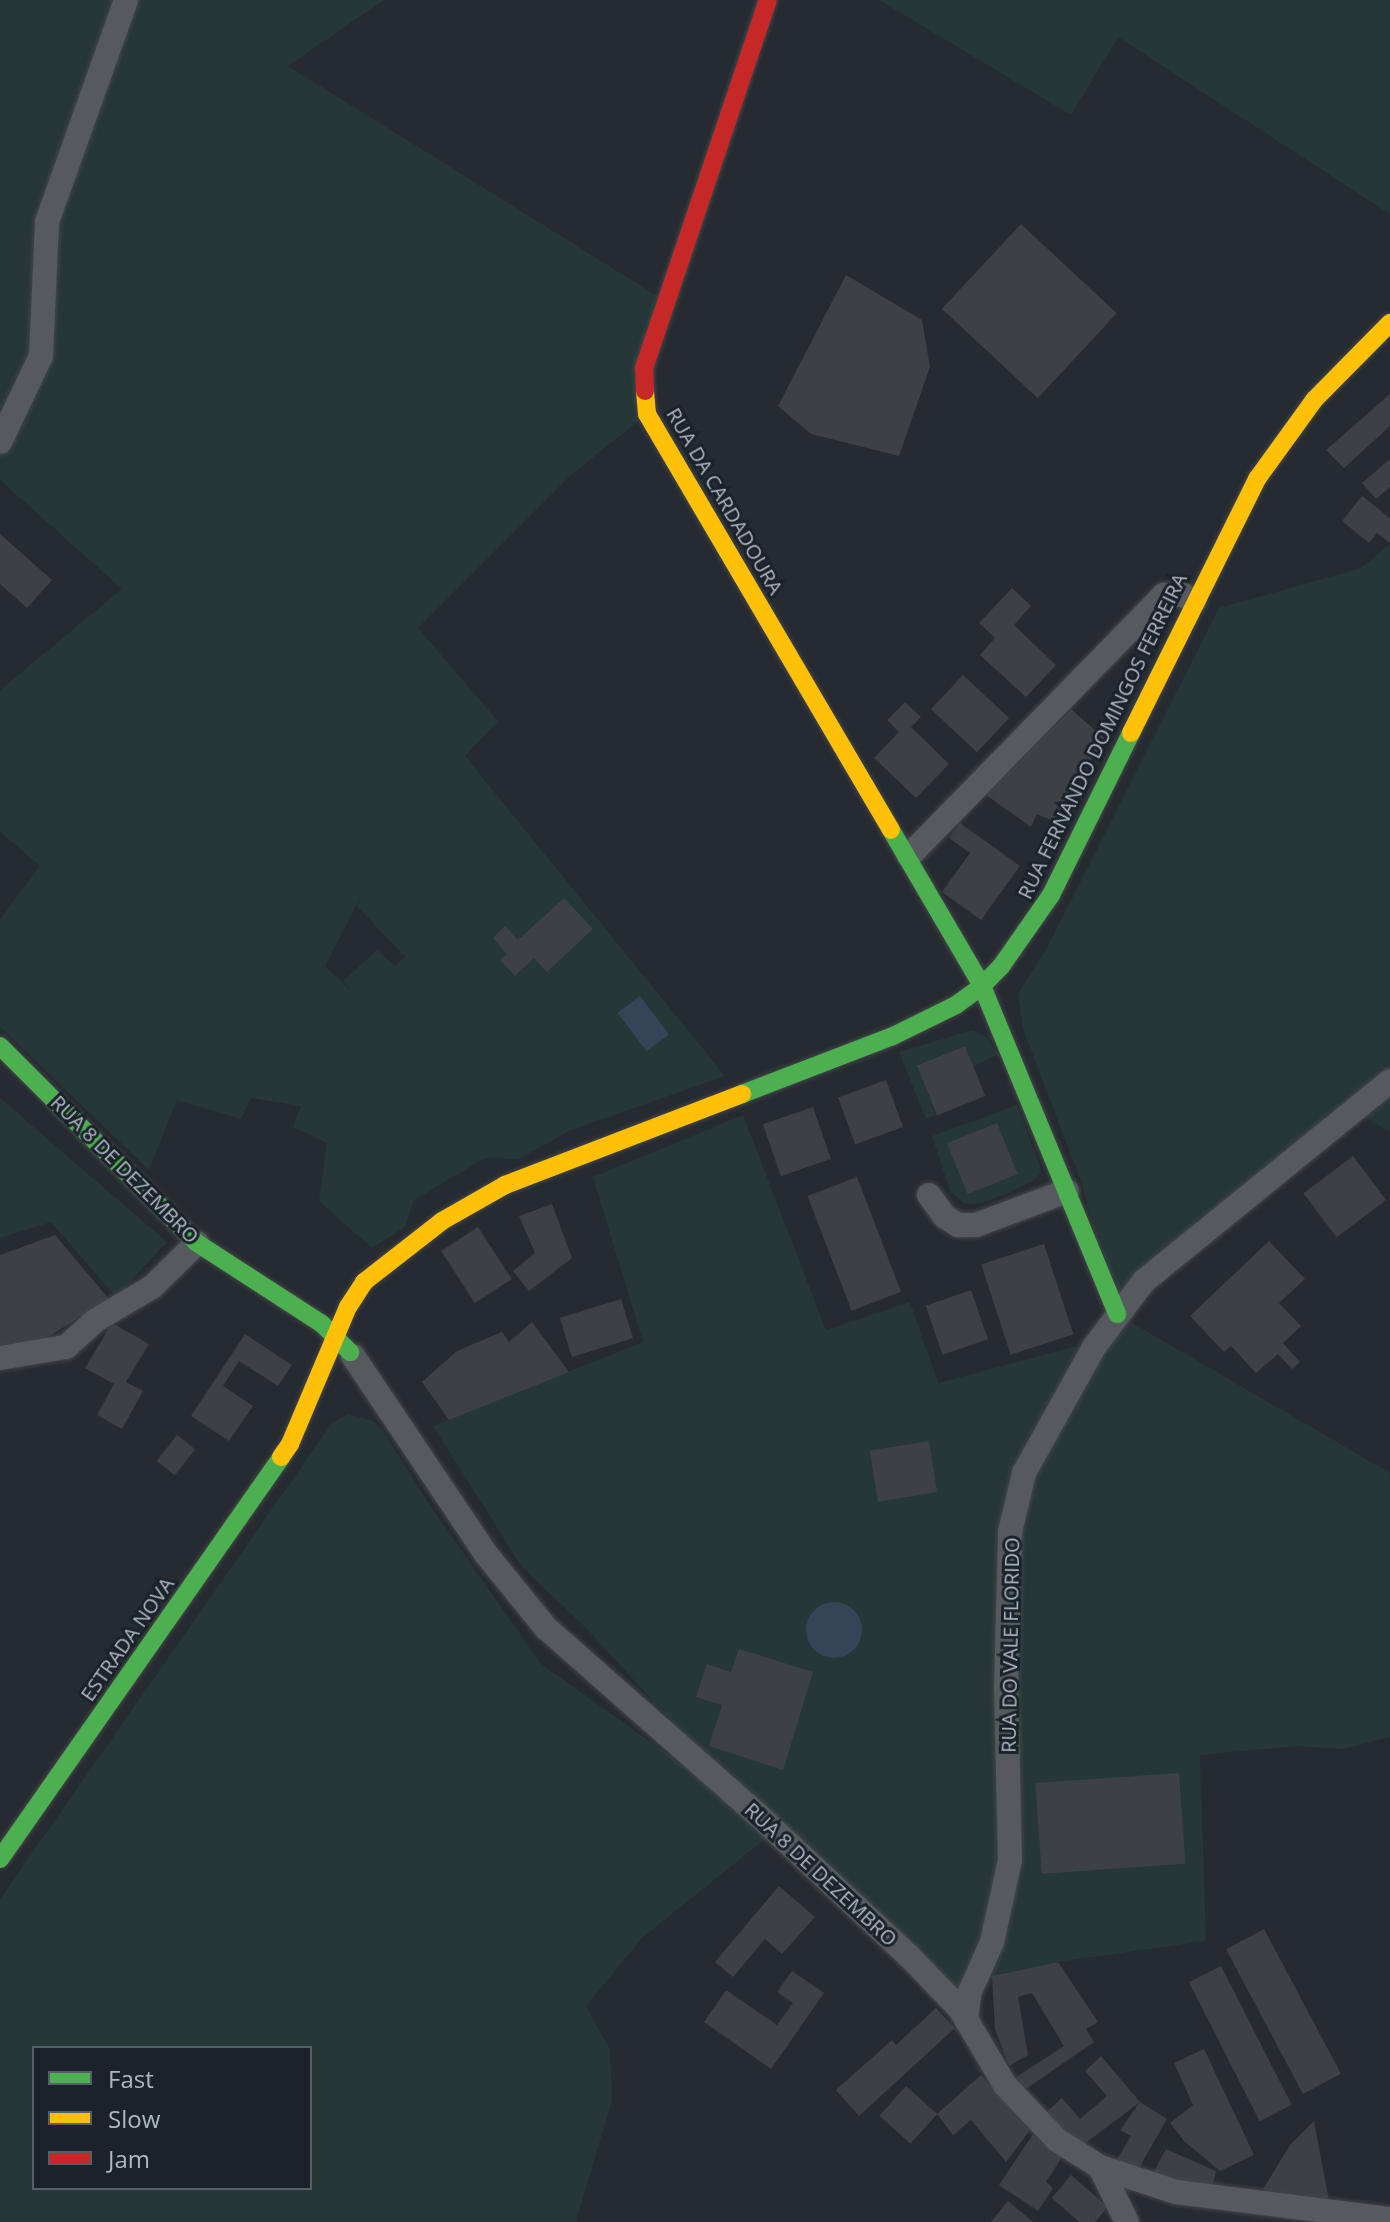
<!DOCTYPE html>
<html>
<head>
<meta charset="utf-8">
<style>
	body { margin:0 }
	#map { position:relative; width:1390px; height:2222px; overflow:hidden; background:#262b31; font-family:"Open Sans",sans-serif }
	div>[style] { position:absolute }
	.green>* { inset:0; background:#263737 }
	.water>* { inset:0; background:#354557; transform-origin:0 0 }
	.round { border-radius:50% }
	.building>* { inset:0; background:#3d4146; transform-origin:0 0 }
	.roads { filter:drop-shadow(0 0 2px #424549) drop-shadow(0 0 2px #424549) }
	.street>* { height:24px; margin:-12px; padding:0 12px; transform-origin:12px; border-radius:12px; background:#565a5f }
	.fast>* { height:18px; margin:-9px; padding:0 9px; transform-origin:9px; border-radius:9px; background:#4caf50 }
	.slow>* { height:18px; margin:-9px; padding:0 9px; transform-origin:9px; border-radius:9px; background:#ffc107 }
	.jam>* { height:18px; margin:-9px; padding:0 9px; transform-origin:9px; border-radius:9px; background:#c62828 }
	span { translate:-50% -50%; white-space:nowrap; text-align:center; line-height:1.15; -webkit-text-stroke:6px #1a222a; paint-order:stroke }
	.street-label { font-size:20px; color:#afb8c2 }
	.legend { position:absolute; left:32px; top:2046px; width:280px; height:144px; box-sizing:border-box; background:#1a222a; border:2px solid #565e67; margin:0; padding:10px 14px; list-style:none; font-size:24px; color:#afb8c2 }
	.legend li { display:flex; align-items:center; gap:16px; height:40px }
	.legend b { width:40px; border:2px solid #565e67 }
</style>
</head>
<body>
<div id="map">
	<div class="green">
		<i style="clip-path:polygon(evenodd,0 0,384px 0,288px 66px,667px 302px,647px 414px,571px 475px,418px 628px,498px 721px,465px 756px,725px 1076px,569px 1131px,519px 1159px,485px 1158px,414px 1200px,405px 1227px,372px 1248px,319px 1201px,327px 1143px,293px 1127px,301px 1106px,251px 1098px,241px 1119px,177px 1100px,149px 1170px,0 1027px,0 919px,40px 866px,0 832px,0 690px,122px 589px,0 480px,0 0,363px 892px,357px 906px,405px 957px,395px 966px,377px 950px,343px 981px,354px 993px,325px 966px,363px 892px)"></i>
		<i style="clip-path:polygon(879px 0,1390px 0,1390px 214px,1118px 37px,1071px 115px)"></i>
		<i style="clip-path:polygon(evenodd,1390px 544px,1390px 1132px,1353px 1111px,1117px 1314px,1390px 1473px,1390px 1737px,1343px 1749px,1297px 1746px,1200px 1755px,1206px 1941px,1058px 1962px,992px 1976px,979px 1973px,960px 2009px,775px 1831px,643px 1937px,586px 2006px,610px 2050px,612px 2100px,576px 2222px,0 2222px,0 1899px,332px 1423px,348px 1414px,371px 1420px,382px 1429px,430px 1505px,540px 1663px,767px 1825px,587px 1629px,522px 1567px,433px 1426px,643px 1342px,593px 1177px,743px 1115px,826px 1330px,910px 1302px,938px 1383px,1073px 1347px,1094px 1347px,1117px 1314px,1081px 1181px,1023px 1029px,1018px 994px,1049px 944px,1219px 608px,1361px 568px,1390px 544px,34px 2048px,310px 2048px,310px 2188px,34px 2188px,34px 2048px)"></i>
		<i style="clip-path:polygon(973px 1030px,987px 1037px,998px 1055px,973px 1066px,965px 1046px,917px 1065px,936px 1115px,926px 1119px,899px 1052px)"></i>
		<i style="clip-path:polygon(0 1098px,167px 1242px,116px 1297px,51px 1222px,0 1238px)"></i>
		<i style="clip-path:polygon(1017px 1105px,1042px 1172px,1033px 1181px,1003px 1195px,982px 1203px,965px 1204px,950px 1191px,932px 1136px)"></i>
	</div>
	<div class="water">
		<i style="left:640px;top:996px;width:48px;height:28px;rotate:53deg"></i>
		<i class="round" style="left:806px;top:1602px;width:56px;height:56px"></i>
	</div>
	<div class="building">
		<i style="left:1021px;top:224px;width:131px;height:116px;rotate:43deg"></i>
		<i style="clip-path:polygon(846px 275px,922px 320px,930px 367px,899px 456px,811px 434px,778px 406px)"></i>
		<i style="clip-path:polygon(1390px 394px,1390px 426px,1344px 468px,1326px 450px)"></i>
		<i style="clip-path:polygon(1390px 459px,1390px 487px,1376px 499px,1362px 483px)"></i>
		<i style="clip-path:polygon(1362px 496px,1390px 518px,1390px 543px,1377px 533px,1369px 543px,1342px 521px)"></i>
		<i style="clip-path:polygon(0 534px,52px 580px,27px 608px,0 584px)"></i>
		<i style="clip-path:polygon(1012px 588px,1031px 606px,1014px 625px,1056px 665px,1026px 697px,980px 655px,995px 638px,979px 623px)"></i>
		<i style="left:963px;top:675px;width:63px;height:47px;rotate:43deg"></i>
		<i style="clip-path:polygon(905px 702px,921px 717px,911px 727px,949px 764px,916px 798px,874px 758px,899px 732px,887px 720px)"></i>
		<i style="clip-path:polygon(1071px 709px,1106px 740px,1081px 772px,1058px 823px,1037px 814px,1031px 827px,986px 795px)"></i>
		<i style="clip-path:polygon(960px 823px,1020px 866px,981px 920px,942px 892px,970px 853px,949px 838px)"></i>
		<i style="clip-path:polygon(564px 898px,593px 929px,547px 972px,534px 958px,515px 976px,500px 960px,507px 954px,493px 938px,505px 926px,518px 940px)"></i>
		<i style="left:965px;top:1046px;width:54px;height:52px;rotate:68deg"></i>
		<i style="left:886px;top:1080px;width:50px;height:51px;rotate:70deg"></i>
		<i style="left:813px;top:1107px;width:55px;height:53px;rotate:71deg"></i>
		<i style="left:997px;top:1123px;width:55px;height:54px;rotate:68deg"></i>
		<i style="left:1353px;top:1156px;width:55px;height:62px;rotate:53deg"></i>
		<i style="left:857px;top:1177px;width:123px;height:53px;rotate:69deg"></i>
		<i style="clip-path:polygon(552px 1204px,572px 1258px,529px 1291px,513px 1271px,535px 1253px,519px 1216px)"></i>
		<i style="left:478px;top:1227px;width:62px;height:44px;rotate:57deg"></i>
		<i style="clip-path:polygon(55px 1235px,109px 1299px,43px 1340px,0 1345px,0 1255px)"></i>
		<i style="clip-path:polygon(1269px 1241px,1305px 1279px,1279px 1303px,1301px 1326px,1283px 1343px,1300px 1362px,1292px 1369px,1278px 1354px,1256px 1373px,1231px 1346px,1224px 1352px,1190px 1316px)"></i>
		<i style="left:1044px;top:1244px;width:95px;height:66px;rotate:72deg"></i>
		<i style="left:971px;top:1290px;width:52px;height:48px;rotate:71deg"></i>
		<i style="left:621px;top:1299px;width:41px;height:64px;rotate:73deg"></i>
		<i style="clip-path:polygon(532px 1322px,569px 1372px,449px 1420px,422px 1382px,457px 1351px,502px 1332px,509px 1342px)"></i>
		<i style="clip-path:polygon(112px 1323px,149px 1344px,126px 1382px,143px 1391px,122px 1429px,97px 1415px,114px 1384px,85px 1368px)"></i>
		<i style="clip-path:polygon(245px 1334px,292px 1365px,278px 1386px,239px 1361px,223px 1386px,253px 1406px,229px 1441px,191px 1416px)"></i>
		<i style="left:177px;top:1435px;width:23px;height:33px;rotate:38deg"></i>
		<i style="left:929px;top:1441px;width:52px;height:60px;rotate:81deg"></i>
		<i style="clip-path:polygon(739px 1649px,813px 1672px,783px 1770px,709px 1746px,722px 1705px,696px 1697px,707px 1664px,731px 1672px)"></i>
		<i style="left:1179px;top:1773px;width:91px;height:144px;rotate:86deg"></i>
		<i style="clip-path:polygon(779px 1886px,815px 1917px,782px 1954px,765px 1939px,733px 1977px,715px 1962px)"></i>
		<i style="left:1264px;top:1929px;width:164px;height:43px;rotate:62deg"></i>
		<i style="clip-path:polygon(1058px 1962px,1098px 2022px,1086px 2029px,1094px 2042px,1023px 2091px,1015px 2078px,1064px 2046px,1032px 1993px,1018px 1997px,1028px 2055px,1009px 2066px,995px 2029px,992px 1976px)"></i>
		<i style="left:1221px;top:1966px;width:156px;height:36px;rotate:63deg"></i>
		<i style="clip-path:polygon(792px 1971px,824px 1993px,771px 2069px,704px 2022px,726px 1990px,777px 2025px,793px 2003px,777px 1992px)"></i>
		<i style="clip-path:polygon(936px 2008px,955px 2028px,859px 2116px,836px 2090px,892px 2040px,896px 2045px)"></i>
		<i style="clip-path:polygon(1204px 2049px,1254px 2155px,1220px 2171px,1184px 2141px,1170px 2123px,1193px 2105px,1174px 2063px)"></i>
		<i style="clip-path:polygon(1101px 2056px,1140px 2102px,1079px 2148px,1042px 2116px,1062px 2098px,1080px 2119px,1107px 2096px,1085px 2071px)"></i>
		<i style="clip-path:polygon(981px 2075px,1030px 2130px,1006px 2162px,971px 2120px,953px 2135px,937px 2114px)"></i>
		<i style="left:906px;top:2086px;width:42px;height:40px;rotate:42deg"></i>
		<i style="clip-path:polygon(1140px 2102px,1167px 2119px,1136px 2173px,1116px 2161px,1131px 2136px,1120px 2130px)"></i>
		<i style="clip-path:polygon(1314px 2121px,1330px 2206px,1260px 2194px,1290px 2145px)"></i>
		<i style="clip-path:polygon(1033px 2134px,1064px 2154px,1046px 2182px,1053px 2188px,1038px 2211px,999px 2185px)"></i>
		<i style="clip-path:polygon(1166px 2149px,1216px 2171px,1212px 2191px,1151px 2177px)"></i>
		<i style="clip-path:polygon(1071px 2175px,1108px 2207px,1095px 2222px,1079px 2222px,1052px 2198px)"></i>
		<i style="clip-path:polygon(1008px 2201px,1033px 2222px,991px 2222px)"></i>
	</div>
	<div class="roads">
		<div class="street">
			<i style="left:0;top:442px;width:95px;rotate:-64.5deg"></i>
			<i style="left:41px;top:356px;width:134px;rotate:-87.4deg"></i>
			<i style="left:47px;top:222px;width:236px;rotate:-70.4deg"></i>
			<i style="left:909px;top:856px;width:365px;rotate:-45.7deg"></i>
			<i style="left:1164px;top:595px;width:19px"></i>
			<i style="left:1183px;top:595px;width:13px;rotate:29deg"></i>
			<i style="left:929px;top:1195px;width:26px;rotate:54deg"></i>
			<i style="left:944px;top:1216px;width:17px;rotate:33deg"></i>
			<i style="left:958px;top:1225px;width:18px"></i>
			<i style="left:976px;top:1225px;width:97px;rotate:-20.5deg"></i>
			<i style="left:353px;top:1356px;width:239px;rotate:56.1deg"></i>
			<i style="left:486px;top:1554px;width:95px;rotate:51deg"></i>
			<i style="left:546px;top:1628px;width:281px;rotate:41.4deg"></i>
			<i style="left:757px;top:1814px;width:208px;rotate:43.1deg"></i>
			<i style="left:909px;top:1956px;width:74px;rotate:46.1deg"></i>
			<i style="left:960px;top:2009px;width:88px;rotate:59.4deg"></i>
			<i style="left:1005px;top:2085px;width:76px;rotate:46.6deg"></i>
			<i style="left:1057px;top:2140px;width:51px;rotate:32.1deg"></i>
			<i style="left:1100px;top:2167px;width:80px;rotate:18.2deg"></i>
			<i style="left:1176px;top:2192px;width:216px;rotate:7.2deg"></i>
			<i style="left:0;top:1358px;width:67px;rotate:-9.5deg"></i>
			<i style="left:66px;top:1347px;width:40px;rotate:-42deg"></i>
			<i style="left:96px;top:1320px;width:65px;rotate:-30.5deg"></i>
			<i style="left:152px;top:1287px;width:63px;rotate:-44.4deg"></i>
			<i style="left:966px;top:2020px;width:26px;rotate:-83deg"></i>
			<i style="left:969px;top:1994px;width:57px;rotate:-66.1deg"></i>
			<i style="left:992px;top:1942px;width:84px;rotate:-77.6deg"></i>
			<i style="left:1010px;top:1860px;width:172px;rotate:-91.3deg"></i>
			<i style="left:1006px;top:1688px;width:156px;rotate:-88.5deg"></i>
			<i style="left:1010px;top:1532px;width:61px;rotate:-76.7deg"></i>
			<i style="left:1024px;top:1473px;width:144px;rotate:-60.9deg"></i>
			<i style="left:1094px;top:1347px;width:83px;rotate:-52.9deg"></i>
			<i style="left:1144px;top:1281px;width:317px;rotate:-39.1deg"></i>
			<i style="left:1100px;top:2167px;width:61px;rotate:63.9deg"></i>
		</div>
		<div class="fast">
			<i style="left:891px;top:830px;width:181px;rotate:59.7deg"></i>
			<i style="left:982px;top:986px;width:355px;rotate:67.6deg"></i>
			<i style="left:0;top:1046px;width:279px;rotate:45deg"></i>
			<i style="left:197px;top:1243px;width:149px;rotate:32.9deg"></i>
			<i style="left:322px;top:1324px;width:40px;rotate:45deg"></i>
			<i style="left:742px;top:1094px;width:162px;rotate:-21deg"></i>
			<i style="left:893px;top:1036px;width:70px;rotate:-26.2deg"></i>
			<i style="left:956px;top:1005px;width:32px;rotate:-36deg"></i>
			<i style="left:982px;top:986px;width:29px;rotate:-46deg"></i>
			<i style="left:1002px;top:965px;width:85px;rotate:-55deg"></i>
			<i style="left:1051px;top:895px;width:181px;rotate:-63.7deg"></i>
			<i style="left:0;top:1859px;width:490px;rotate:-55deg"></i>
		</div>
		<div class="slow">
			<i style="left:645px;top:391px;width:23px;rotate:85deg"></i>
			<i style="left:647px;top:414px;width:482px;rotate:59.6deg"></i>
			<i style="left:1131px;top:733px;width:284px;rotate:-63.6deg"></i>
			<i style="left:1257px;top:479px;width:99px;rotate:-54.1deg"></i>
			<i style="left:1315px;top:399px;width:107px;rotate:-45.4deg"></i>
			<i style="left:281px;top:1457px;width:16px;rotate:-55deg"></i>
			<i style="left:290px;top:1444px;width:149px;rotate:-67.1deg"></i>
			<i style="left:348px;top:1307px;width:30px;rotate:-57deg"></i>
			<i style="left:364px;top:1282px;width:99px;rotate:-38deg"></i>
			<i style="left:442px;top:1221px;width:73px;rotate:-29.7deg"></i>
			<i style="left:505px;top:1185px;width:254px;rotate:-21deg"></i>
		</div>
		<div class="jam">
			<i style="left:645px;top:391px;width:23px;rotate:-92deg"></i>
			<i style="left:644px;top:368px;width:388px;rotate:-71.4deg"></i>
		</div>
	</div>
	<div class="street-label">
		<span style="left:725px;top:501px;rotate:60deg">RUA DA CARDADOURA</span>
		<span style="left:1102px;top:736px;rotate:-64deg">RUA FERNANDO DOMINGOS FERREIRA</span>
		<span style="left:125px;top:1169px;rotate:45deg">RUA 8 DE DEZEMBRO</span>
		<span style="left:127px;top:1639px;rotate:-55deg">ESTRADA NOVA</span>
		<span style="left:1010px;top:1645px;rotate:-89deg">RUA DO VALE FLORIDO</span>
		<span style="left:821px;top:1874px;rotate:43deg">RUA 8 DE DEZEMBRO</span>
	</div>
	<ul class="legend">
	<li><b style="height:10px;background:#4caf50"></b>Fast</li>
	<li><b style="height:10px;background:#ffc107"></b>Slow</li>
	<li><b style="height:10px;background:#c62828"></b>Jam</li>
	</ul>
</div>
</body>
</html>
